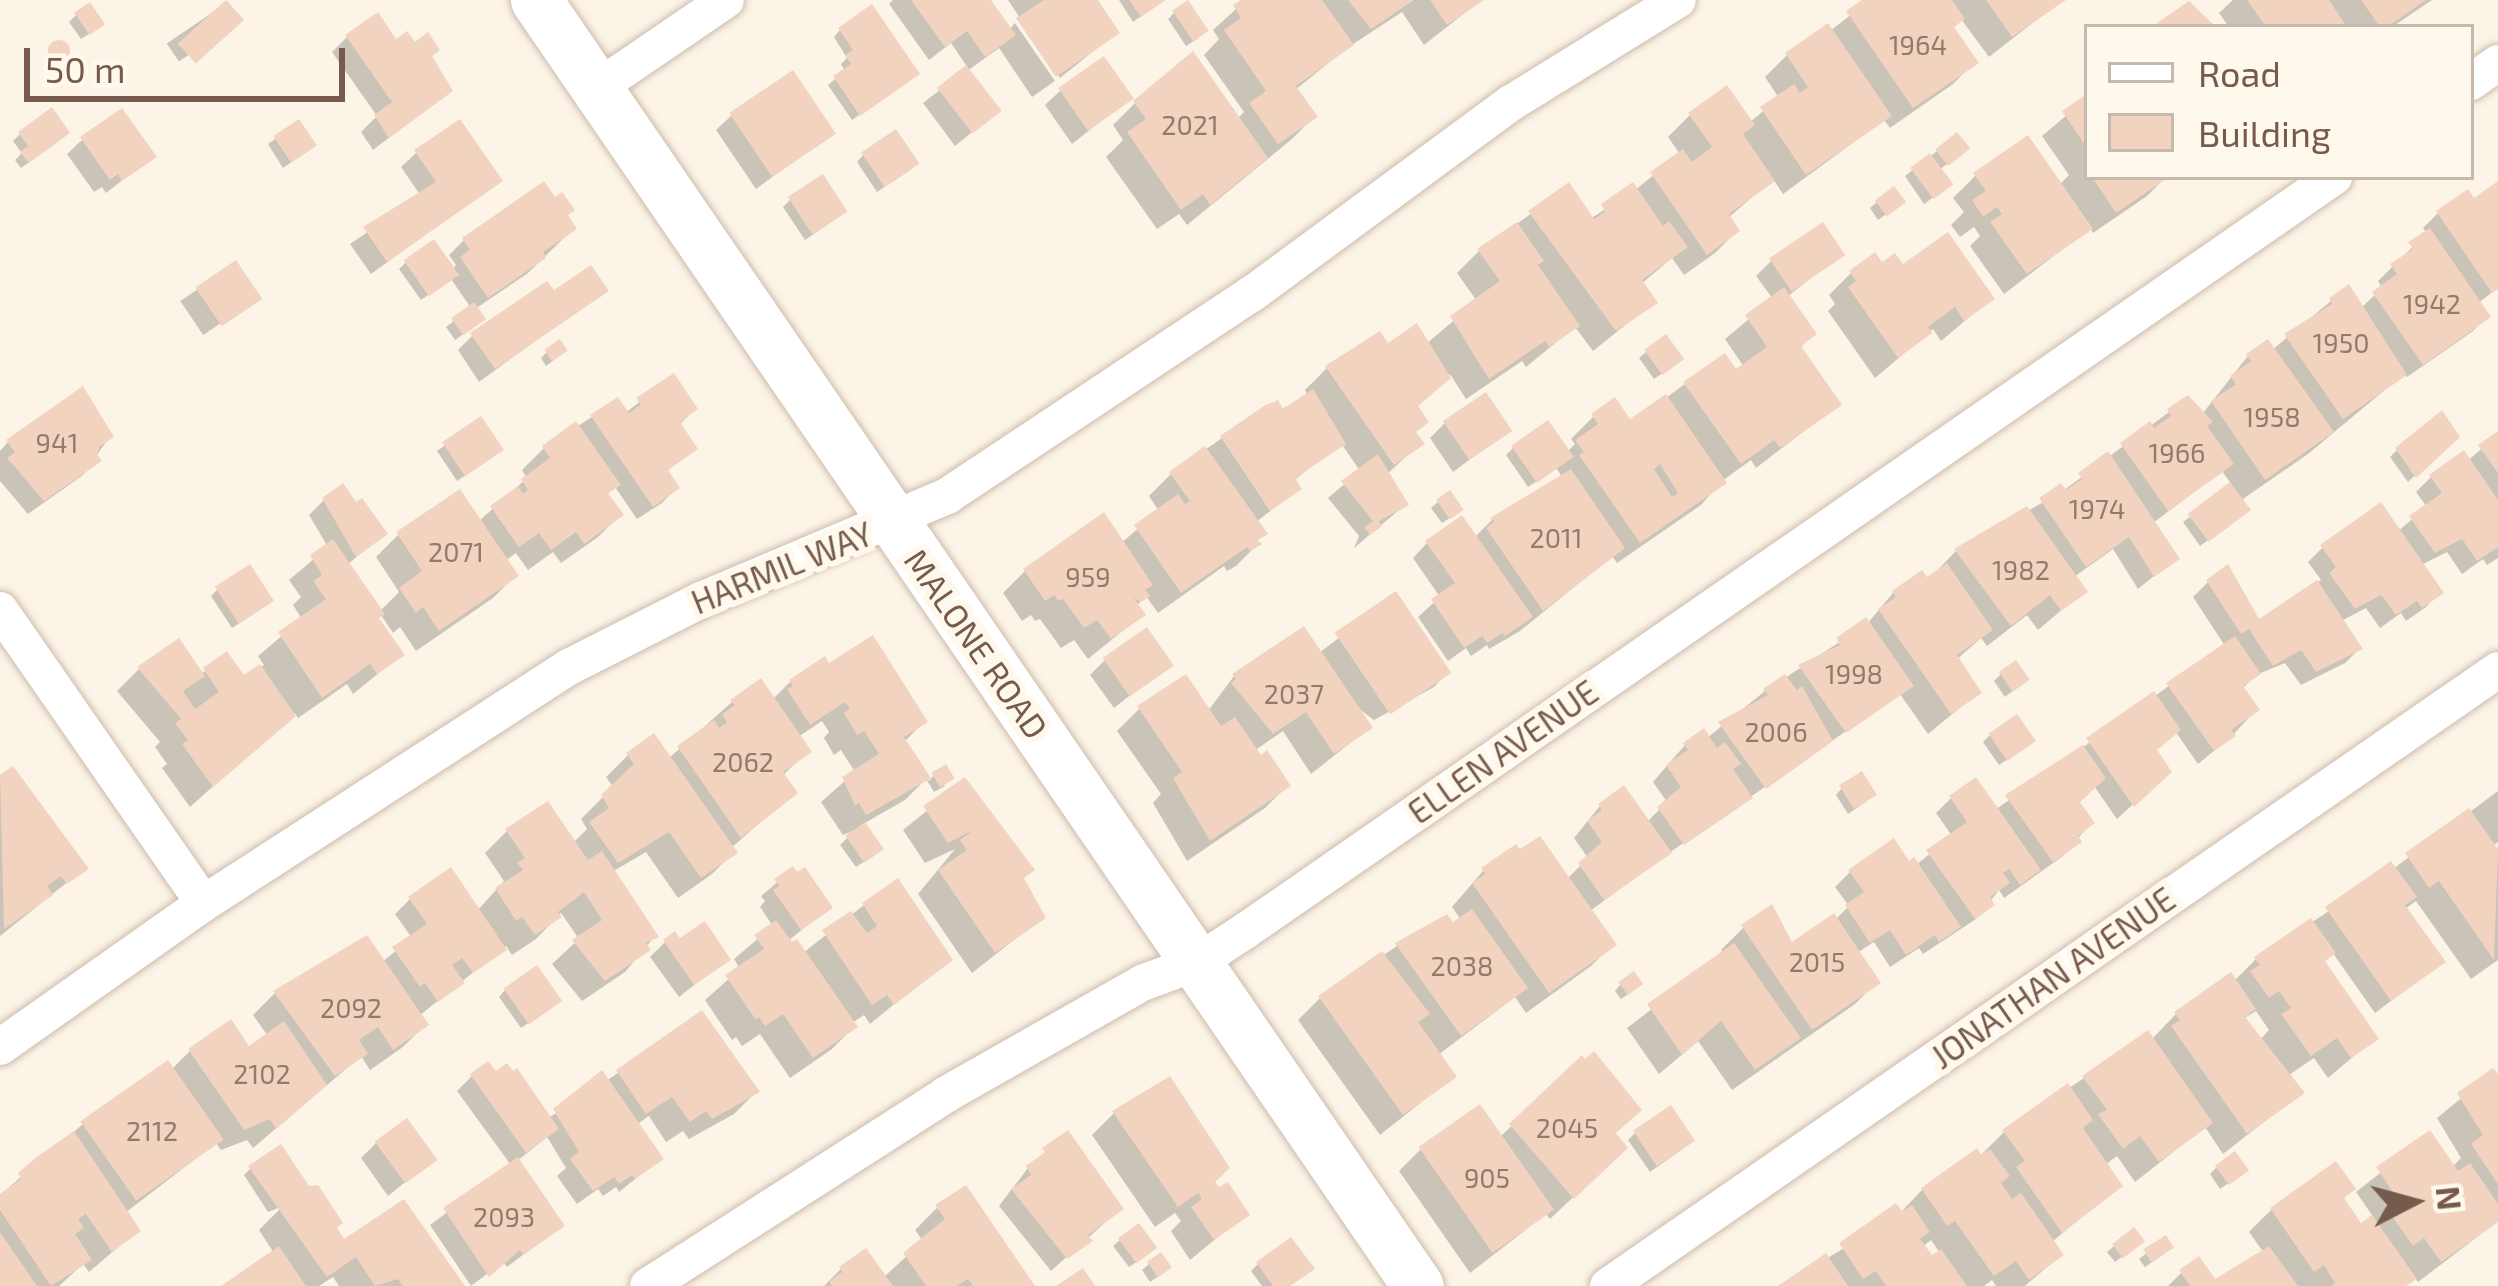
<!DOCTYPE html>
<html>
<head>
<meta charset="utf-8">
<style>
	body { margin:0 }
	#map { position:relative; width:2498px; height:1286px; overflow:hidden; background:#fcf4e7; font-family:"Exo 2",sans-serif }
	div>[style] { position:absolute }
	.shadow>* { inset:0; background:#0003; transform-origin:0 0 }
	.building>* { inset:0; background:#f1d3bf; transform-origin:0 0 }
	.round { border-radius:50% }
	.roads { filter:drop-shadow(0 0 3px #cebcad) drop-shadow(0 0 3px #cebcad) }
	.street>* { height:36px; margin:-18px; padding:0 18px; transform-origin:18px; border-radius:18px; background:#fff }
	.secondary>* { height:51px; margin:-25.5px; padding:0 25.5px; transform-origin:25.5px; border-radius:25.5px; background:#fff }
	span { translate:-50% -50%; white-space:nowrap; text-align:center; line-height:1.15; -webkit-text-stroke:12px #fff8ed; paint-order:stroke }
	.number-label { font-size:27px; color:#957969 }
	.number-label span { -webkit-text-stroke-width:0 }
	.street-label { font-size:33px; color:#765b4c }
	.legend { position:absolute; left:2084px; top:24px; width:390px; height:156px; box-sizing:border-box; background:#fff8ed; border:3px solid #c8b9ad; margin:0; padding:15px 21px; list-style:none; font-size:36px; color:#765b4c }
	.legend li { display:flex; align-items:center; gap:24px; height:60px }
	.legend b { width:60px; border:3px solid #c8b9ad }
	.north { position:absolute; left:2354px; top:1142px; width:120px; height:120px; -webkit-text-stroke:9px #fff8ed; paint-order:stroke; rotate:84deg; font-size:33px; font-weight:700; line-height:48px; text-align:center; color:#765b4c }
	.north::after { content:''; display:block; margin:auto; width:42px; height:54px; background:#765b4c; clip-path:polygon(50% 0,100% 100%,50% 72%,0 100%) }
	.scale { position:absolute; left:24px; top:48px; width:321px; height:54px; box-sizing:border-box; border:6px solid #765b4c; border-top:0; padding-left:15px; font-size:36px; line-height:42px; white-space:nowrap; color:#765b4c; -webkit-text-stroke:9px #fff8ed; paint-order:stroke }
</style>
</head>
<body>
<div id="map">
	<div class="shadow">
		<i style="clip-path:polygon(893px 0,988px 0,1009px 30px,1015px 23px,1055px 81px,1032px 97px,999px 48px,967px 71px,998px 111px,955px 146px,923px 103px,968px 68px,951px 43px,929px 60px,889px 4px)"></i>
		<i style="clip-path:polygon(1008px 0,1095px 0,1117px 32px,1060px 78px)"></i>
		<i style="clip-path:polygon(1119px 0,1164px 0,1133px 22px)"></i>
		<i style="clip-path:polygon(1246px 0,1481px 0,1424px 45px,1402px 12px,1347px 48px,1295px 90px,1314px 117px,1292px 139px,1187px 225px,1179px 214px,1157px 229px,1106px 157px,1123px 140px,1113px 125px,1135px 103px,1237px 119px,1244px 112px,1204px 55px,1219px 39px,1213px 30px)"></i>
		<i style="clip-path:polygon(1870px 0,2062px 0,1989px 57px,1961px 19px,1952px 28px,1975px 62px,1953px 84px,1890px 128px,1884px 120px,1783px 194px,1773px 179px,1728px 218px,1737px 231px,1715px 253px,1684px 275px,1672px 258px,1641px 284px,1654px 302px,1593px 351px,1575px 327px,1526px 367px,1522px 361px,1466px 399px,1450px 374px,1415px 407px,1414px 434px,1421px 443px,1387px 474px,1405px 505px,1354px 548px,1359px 536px,1328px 498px,1360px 471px,1341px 443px,1293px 481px,1299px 489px,1256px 522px,1258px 544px,1236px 566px,1227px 571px,1224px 566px,1158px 613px,1146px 596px,1136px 606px,1142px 615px,1088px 659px,1074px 640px,1061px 648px,1040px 619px,1035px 621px,1031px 615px,1022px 621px,1003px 593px,1025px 571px,1121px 543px,1159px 511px,1149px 496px,1171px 474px,1222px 438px,1308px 396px,1305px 390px,1327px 368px,1379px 335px,1387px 347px,1426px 344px,1477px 301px,1457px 273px,1479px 251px,1568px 187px,1590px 219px,1635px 190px,1680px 154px,1668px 137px,1690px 115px,1750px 122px,1779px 98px,1765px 77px,1787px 55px,1830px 31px)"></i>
		<i style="clip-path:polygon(2233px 0,2432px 0,2392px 27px,2229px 27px,2219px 13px)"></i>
		<i style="left:228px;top:2px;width:22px;height:74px;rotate:56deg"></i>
		<i style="clip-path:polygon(1174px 13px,1199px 38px,1186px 46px,1168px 19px)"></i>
		<i style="clip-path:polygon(76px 15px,95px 30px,81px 39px,69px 22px)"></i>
		<i style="clip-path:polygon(840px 30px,909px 81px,852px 120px,828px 85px,845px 71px,841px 64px,847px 58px,834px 37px)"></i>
		<i style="clip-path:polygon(347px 37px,395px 43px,429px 57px,449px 91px,373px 150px,361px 132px,377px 116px,332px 52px)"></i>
		<i style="clip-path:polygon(58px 43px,67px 49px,52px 67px,43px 62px)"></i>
		<i style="clip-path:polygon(1060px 91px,1130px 98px,1072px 144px,1045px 105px)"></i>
		<i style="clip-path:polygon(2087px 98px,2087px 177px,2166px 177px,2147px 196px,2093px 233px,2090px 228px,2004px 294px,1970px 246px,1980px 236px,1974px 227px,1960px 237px,1951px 225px,1964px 212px,1953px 198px,1975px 176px,2059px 185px,2069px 175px,2042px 136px)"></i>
		<i style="clip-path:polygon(731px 116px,832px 133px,756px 189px,716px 130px)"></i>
		<i style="clip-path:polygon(298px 123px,306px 152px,283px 168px,268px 144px)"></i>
		<i style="clip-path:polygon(20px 134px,60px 140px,21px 168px,15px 160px,22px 153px,13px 141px)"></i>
		<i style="clip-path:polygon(82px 140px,153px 156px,106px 193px,102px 187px,94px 192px,67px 154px)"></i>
		<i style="clip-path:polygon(1937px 151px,1959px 155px,1939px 170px,1942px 191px,1924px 204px,1905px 176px)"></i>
		<i style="clip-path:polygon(416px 153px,499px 181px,371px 274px,350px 244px,421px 196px,401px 167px)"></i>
		<i style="clip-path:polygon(863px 155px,910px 170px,877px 192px,857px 162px)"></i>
		<i style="clip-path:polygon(2498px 185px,2498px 288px,2478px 303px,2487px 316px,2473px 331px,2407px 377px,2405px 373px,2308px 454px,2240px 501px,2240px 517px,2200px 546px,2183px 522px,2232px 485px,2222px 471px,2153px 523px,2176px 558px,2138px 589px,2113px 549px,2074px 577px,2084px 591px,2038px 630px,2027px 615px,1987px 646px,1981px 638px,1956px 660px,1979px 692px,1928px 734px,1900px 694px,1666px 855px,1590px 911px,1613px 944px,1591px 966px,1526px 1013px,1515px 997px,1438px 1055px,1453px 1077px,1380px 1135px,1298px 1020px,1320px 998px,1397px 946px,1461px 920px,1452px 907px,1483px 871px,1567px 879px,1588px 858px,1574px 838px,1600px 806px,1647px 822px,1667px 802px,1653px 782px,1685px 745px,1707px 738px,1765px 691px,1867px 624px,1893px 593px,1922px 574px,1927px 581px,1956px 551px,2063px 491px,2169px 412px,2203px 413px,2248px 356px,2272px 350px,2331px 301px,2361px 308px,2382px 288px,2378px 281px,2427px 233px,2423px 228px,2438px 213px,2467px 193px,2474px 203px)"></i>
		<i style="clip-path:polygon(790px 200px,837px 218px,805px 240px,783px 207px)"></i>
		<i style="clip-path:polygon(1877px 202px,1895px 208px,1878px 220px,1870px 208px)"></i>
		<i style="clip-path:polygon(565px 216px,573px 229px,528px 273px,475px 309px,476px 325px,455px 340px,446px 327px,471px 308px,451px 279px,421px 300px,399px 269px,405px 263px,452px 270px,456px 265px,449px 255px,464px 240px)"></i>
		<i style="clip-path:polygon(1841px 254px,1787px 297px,1813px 334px,1799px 349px,1838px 405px,1756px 468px,1751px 460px,1722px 481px,1701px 505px,1617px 563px,1612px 556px,1520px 631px,1489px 649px,1487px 645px,1471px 656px,1466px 648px,1448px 661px,1418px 617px,1440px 597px,1413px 558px,1427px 543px,1474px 538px,1492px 520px,1563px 478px,1556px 468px,1528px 487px,1506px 455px,1513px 448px,1567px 452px,1575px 444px,1571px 439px,1593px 417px,1630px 424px,1685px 384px,1735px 373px,1744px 367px,1725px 339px,1773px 299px,1756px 276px,1771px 261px)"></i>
		<i style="left:235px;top:264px;width:41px;height:66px;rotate:56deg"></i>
		<i style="clip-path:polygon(1881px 267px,1902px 268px,1991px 299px,1941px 341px,1933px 329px,1875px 378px,1828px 311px,1835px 304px,1829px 295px,1851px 273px)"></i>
		<i style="clip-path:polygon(605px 290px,479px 382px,458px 350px,472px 336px,553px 294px)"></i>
		<i style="clip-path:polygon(547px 352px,558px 357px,546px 366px,541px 358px)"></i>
		<i style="clip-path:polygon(1646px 352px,1673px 366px,1654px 379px,1639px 358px)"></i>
		<i style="clip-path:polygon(673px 377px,695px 409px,679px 425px,694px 448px,666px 472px,676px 488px,662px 503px,637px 519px,615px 487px,606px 495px,620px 515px,598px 537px,561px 563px,553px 552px,528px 570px,516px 553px,505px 561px,515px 576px,493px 598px,416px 651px,400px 627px,393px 633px,381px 615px,376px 619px,401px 655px,353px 694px,347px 684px,298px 718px,295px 713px,190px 807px,162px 768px,167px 764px,155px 747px,160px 742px,117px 691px,139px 669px,200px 675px,226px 655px,243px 679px,264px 665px,258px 656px,302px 619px,293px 605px,301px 597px,289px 580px,328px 547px,309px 515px,324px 500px,384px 534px,347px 565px,380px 611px,399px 592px,376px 557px,398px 535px,478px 522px,527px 478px,522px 470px,544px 448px,592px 417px,625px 413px)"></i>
		<i style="clip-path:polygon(480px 420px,494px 456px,457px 481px,437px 451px)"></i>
		<i style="clip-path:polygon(1445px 423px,1508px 431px,1453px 472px,1430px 438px)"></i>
		<i style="clip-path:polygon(2498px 435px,2498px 558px,2487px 565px,2483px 559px,2462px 574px,2447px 552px,2421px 565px,2440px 592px,2426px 607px,2406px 621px,2401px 613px,2380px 628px,2366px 608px,2341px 621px,2360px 648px,2345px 663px,2301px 685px,2285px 663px,2256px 675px,2242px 689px,2256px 710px,2232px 736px,2198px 764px,2175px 731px,2154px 751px,2153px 786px,2117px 819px,2094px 786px,2077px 803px,2091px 823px,2063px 856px,2004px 898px,1999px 890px,1976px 919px,1923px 954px,1919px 948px,1890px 967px,1874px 942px,1857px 953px,1877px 982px,1855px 1004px,1732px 1090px,1698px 1041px,1659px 1074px,1627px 1028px,1724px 954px,1721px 950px,1743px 928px,1791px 946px,1835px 920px,1849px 906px,1835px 887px,1850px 872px,1893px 842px,1908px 866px,1916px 865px,1952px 836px,1936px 813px,1951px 798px,1995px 810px,2225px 646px,2193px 597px,2208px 582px,2258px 623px,2321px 580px,2308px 562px,2322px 548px,2398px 531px,2427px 507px,2416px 492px,2431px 477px,2467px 461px)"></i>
		<i style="clip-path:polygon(110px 436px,83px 475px,28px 514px,0 481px,0 451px,8px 442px)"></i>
		<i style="clip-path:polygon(2456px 437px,2408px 482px,2390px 457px,2397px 450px)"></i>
		<i style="clip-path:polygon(1438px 502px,1453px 516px,1442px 523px,1431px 508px)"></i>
		<i style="clip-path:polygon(217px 590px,264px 607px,232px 628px,211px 596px)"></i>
		<i style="clip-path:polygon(1395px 595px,1448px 672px,1434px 687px,1374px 720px,1355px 706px,1369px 728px,1311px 774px,1283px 731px,1254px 751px,1287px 786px,1265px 808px,1187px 861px,1153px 803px,1161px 794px,1117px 731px,1139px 709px,1208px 711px,1234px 676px,1319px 653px)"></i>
		<i style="clip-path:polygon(1105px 660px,1170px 664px,1114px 708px,1090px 675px)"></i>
		<i style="clip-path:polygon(2001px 674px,2019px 686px,2005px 697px,1994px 681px)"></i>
		<i style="clip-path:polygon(790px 682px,925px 721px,904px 742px,929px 781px,934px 775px,945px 786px,934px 792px,926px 779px,905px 800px,863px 824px,873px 856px,856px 867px,840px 845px,855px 830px,843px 835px,821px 802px,855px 772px,841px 750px,834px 755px,824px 738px,829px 732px,822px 721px,798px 737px,808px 751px,782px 776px,794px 793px,731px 848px,734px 852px,712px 874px,678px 898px,646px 852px,612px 872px,655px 936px,625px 972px,582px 1001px,552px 964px,579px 939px,561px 913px,536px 939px,512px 955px,506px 946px,419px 1016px,425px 1025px,403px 1047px,370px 1070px,361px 1056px,253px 1148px,247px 1140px,221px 1150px,216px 1143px,125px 1213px,137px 1231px,89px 1272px,83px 1264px,59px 1286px,0 1286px,0 1195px,83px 1124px,171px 1070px,190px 1051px,248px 1050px,268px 1036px,253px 1015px,275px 993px,382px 962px,412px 938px,395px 914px,410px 899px,477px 911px,504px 881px,485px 853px,507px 831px,573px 843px,587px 829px,581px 819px,613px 787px,606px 777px,628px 755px,668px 759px,732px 702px,772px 700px)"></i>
		<i style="clip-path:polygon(1990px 735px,2025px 748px,1999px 765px,1983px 742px)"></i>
		<i style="clip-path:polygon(12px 770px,85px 868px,0 936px,0 779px)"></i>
		<i style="clip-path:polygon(964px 781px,1042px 918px,972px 973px,918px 894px,955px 849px,925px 863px,903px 830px)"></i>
		<i style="clip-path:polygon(1842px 788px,1867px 801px,1848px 814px,1836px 795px)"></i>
		<i style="clip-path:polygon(evenodd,2498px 791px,2498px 842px,2492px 846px,2498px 854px,2498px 960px,2471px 979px,2416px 901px,2405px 909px,2442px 962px,2375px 1013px,2332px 952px,2323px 962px,2375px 1038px,2328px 1078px,2314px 1058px,2289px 1075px,2302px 1092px,2223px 1154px,2205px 1127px,2135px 1182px,2117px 1156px,2105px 1165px,2119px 1185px,2052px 1242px,2061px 1255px,2025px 1286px,1996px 1286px,1992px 1280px,1984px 1286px,1783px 1286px,1900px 1213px,1922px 1190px,1979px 1157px,2004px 1132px,2084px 1078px,2151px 1040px,2176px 1014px,2234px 981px,2256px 959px,2393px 869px,2498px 791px,2256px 1011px,2269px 1030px,2259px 1041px,2243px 1019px,2256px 1011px,2498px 791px,1931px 1240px,1940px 1253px,1931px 1259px,1922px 1247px,1931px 1240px)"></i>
		<i style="clip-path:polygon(792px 870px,829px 908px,788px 941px,803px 953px,864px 905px,949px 959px,870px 1024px,864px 1015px,852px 1023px,854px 1027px,832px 1049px,790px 1078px,760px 1034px,742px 1046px,736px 1037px,732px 1040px,705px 1000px,740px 969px,734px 959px,773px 926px,760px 907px,765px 901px,761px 896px)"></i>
		<i style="clip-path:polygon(665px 942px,727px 959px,679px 997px,650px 957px)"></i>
		<i style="clip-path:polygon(1621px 984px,1633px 991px,1621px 999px,1615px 991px)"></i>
		<i style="clip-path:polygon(505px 990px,552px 1007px,521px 1028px,499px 997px)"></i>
		<i style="clip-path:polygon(1582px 1059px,1613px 1134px,1602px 1170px,1550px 1219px,1546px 1214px,1470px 1273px,1399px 1171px,1421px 1149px,1500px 1137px)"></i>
		<i style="clip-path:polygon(2493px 1072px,2498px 1079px,2498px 1221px,2418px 1282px,2414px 1277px,2405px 1286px,2168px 1286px,2181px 1273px,2214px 1283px,2264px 1253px,2249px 1232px,2271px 1210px,2341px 1200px,2360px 1227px,2374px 1218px,2356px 1192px,2430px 1134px,2452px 1167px,2461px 1158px,2437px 1118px)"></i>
		<i style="clip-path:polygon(618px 1073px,756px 1092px,734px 1114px,689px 1139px,683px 1131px,666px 1142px,649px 1116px,636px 1125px,660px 1159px,619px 1192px,616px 1187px,603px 1196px,598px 1189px,577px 1204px,557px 1176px,566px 1168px,547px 1137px,517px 1161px,561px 1226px,507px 1267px,503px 1262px,471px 1286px,430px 1225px,511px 1165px,457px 1091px,472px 1076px,547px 1119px)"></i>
		<i style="clip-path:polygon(1114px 1113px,1211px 1182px,1246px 1214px,1190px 1260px,1171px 1231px,1181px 1221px,1175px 1213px,1155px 1227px,1092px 1135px)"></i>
		<i style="clip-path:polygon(1635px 1133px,1684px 1148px,1650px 1172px,1628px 1140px)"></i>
		<i style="clip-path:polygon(376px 1143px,434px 1159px,388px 1196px,361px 1158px)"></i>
		<i style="clip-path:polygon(1028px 1168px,1120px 1209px,1051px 1271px,999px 1206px)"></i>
		<i style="clip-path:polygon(2216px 1168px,2239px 1176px,2220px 1189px,2210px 1174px)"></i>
		<i style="clip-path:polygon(250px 1169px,333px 1228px,343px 1244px,461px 1286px,339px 1286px,333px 1277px,319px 1286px,226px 1286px,274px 1253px,259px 1230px,283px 1206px,268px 1212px,244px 1175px)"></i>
		<i style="clip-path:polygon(937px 1208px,1031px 1286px,824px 1286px,841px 1269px,883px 1278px,923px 1241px,915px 1230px)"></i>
		<i style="clip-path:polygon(2165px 1239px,2164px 1254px,2145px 1267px,2139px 1259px)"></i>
		<i style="clip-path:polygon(1120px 1240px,1147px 1255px,1129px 1267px,1113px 1246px)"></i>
		<i style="clip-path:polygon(2114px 1246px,2134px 1248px,2115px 1262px,2107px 1252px)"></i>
		<i style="clip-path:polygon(1149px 1264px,1162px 1274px,1150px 1282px,1142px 1270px)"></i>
		<i style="clip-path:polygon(1258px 1264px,1289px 1286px,1262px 1286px,1251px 1271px)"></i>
	</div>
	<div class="building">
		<i style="left:226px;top:0;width:27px;height:65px;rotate:48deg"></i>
		<i style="clip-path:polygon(911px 0,991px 0,1016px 35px,985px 57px,967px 31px,945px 47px)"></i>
		<i style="clip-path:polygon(1044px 0,1098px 0,1120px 33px,1056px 77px,1016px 18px)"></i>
		<i style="clip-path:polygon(1129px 0,1166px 0,1141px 17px)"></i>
		<i style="left:1188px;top:0;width:37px;height:19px;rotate:56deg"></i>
		<i style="clip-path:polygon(1241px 0,1322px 0,1354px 45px,1296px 86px,1318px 117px,1278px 144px,1249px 103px,1266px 91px,1224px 30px,1241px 18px,1233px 5px)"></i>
		<i style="clip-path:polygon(1348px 0,1414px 0,1371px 29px)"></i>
		<i style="clip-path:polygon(1430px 0,1484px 0,1447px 25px)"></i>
		<i style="clip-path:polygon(1862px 0,1952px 0,1965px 19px,1954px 27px,1979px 63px,1913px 108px,1846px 11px)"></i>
		<i style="clip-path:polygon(1986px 0,2066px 0,2012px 37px)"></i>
		<i style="clip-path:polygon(2247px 0,2329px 0,2347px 27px,2266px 27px)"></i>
		<i style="clip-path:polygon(2361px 0,2426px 0,2387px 27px,2380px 27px)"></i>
		<i style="clip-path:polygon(2189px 1px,2216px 27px,2160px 27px,2157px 23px)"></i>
		<i style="left:90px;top:2px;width:27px;height:19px;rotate:56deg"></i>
		<i style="clip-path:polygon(872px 4px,920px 74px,860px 116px,833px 76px,851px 64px,845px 55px,853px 50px,838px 28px)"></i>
		<i style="clip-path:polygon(378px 12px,396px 39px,407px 31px,415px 42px,428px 32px,440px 50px,432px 56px,453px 91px,389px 138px,374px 115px,392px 102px,345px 35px)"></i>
		<i style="clip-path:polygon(1828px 23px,1892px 116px,1806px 175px,1760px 107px,1794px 84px,1800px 93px,1808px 87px,1785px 53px)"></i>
		<i class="round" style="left:48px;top:40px;width:22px;height:22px"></i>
		<i style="clip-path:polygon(1193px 51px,1268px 158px,1210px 205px,1203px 194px,1181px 210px,1127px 132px,1146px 119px,1133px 101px)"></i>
		<i style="left:1104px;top:56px;width:52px;height:56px;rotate:55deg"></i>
		<i style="left:966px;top:65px;width:58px;height:37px;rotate:52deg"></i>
		<i style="left:793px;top:70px;width:77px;height:77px;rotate:56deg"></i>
		<i style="clip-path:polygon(1727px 85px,1755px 125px,1743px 134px,1775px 181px,1729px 214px,1740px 231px,1707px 255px,1650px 172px,1683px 149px,1692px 162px,1712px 147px,1688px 113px)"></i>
		<i style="clip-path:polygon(2087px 94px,2087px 148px,2062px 111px)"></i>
		<i style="clip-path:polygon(52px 107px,70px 133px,29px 163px,20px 152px,28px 146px,18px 132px)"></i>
		<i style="clip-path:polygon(122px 108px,157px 157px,122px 181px,118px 174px,110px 180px,80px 137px)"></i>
		<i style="left:299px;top:119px;width:32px;height:31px;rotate:56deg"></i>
		<i style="clip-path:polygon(460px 119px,503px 181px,387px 262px,363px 227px,436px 182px,414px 150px)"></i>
		<i style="left:896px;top:129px;width:42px;height:42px;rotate:56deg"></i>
		<i style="left:1957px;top:132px;width:21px;height:28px;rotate:51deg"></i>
		<i style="clip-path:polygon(2028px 135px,2093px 229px,2027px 274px,1990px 222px,2002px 214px,1997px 207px,1983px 217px,1972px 200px,1986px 191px,1973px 173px)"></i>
		<i style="left:1930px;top:153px;width:39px;height:25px;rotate:53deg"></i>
		<i style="left:823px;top:174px;width:45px;height:42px;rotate:57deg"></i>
		<i style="clip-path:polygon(2092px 177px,2169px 177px,2116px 213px)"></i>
		<i style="clip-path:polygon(544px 181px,555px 197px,562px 192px,575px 210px,568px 215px,577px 229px,543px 252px,546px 258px,488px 298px,460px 257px,470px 250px,462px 238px)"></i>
		<i style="clip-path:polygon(2498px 181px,2498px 289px,2492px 293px,2436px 211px,2468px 189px,2474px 198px)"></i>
		<i style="clip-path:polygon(1569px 182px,1594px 219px,1605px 212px,1601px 204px,1633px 182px,1663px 226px,1669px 221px,1688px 247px,1642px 280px,1658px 303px,1616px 331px,1528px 211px)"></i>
		<i style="left:1894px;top:186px;width:20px;height:24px;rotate:53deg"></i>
		<i style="clip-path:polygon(1517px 222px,1544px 261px,1538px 265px,1580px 326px,1549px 347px,1545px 341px,1489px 379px,1450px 316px,1500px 281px,1477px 249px)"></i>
		<i style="left:1823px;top:222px;width:40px;height:65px;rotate:56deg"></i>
		<i style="clip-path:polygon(2430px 228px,2491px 317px,2423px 365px,2372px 292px,2397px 274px,2390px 264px,2413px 249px,2408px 242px)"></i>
		<i style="clip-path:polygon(1948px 232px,1995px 299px,1964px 321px,1955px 307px,1928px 327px,1932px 333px,1898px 358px,1848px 287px,1856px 281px,1849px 271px,1875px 252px,1882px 262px,1895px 253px,1903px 264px)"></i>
		<i style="left:434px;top:239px;width:44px;height:37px;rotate:55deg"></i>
		<i style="left:236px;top:260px;width:47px;height:49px;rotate:56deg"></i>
		<i style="clip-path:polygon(591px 265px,609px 291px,495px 369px,470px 333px,547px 281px,554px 290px)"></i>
		<i style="clip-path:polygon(2349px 284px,2407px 375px,2343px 419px,2284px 334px,2332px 304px,2329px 298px)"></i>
		<i style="clip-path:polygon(1784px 287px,1817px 334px,1801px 346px,1842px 405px,1780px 448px,1774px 440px,1741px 464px,1683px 382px,1725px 353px,1736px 369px,1767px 347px,1745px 315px)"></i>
		<i style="left:474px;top:302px;width:21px;height:28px;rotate:55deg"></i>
		<i style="clip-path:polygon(1417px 323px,1451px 378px,1418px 406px,1429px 422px,1416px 432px,1425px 444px,1394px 465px,1325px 366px,1380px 331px,1388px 343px)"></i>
		<i style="left:1666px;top:334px;width:31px;height:27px;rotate:54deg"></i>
		<i style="left:560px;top:339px;width:14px;height:19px;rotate:56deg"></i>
		<i style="clip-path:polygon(2268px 339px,2334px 432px,2265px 480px,2211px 401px,2236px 384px,2230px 376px,2251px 361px,2246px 354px)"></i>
		<i style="clip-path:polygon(674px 373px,698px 409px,680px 422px,698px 449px,668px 470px,680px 488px,653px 507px,590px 415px,618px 397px,629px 413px,641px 405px,636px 398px)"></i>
		<i style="clip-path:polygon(83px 386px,114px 437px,100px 446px,97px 454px,102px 461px,44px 501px,7px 458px,15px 452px,6px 440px)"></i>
		<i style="clip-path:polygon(1313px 389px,1346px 444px,1295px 478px,1302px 489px,1270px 511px,1220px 436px,1264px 406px,1278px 400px,1283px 409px)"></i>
		<i style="left:1486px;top:392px;width:47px;height:52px;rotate:56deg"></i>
		<i style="clip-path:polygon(evenodd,1666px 394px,1727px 483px,1640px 543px,1579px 455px,1584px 452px,1575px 440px,1598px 424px,1591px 414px,1615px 397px,1630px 419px,1666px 394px,1660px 464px,1678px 493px,1672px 497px,1654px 469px,1660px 464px)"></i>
		<i style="clip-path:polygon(2188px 395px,2213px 422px,2207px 426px,2234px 464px,2168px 511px,2120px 443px,2150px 421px,2154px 428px,2171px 416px,2167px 409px)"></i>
		<i style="clip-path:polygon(2442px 410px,2460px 437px,2416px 478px,2395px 448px)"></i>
		<i style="left:481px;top:416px;width:41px;height:47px;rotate:56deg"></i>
		<i style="left:1548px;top:420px;width:45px;height:45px;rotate:55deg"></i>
		<i style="clip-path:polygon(576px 421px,621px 485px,608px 493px,624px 515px,584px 544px,576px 532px,551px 550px,539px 533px,519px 547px,490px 506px,518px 486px,523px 494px,528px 490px,521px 479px,550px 458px,542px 446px)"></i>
		<i style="clip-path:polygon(2498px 431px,2498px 473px,2478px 445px)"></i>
		<i style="clip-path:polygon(1205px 446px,1268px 534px,1258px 540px,1262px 544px,1250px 551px,1247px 547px,1181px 593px,1134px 525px,1178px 494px,1185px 504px,1190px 501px,1169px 472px)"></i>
		<i style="clip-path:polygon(2464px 450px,2498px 500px,2498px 547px,2477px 561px,2462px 539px,2435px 553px,2409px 516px,2442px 493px,2429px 475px)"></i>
		<i style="clip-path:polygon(2108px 451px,2180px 559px,2154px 577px,2129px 537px,2086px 567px,2039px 498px,2061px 483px,2066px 490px,2082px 479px,2078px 473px)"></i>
		<i style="clip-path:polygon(1378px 454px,1409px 505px,1379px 521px,1382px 526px,1370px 535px,1364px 527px,1373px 521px,1341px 481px)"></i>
		<i style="clip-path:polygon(1571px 469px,1625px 548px,1543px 611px,1486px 528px,1494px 522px,1490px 518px)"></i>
		<i style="left:2230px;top:482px;width:35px;height:53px;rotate:53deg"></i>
		<i style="clip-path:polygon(343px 483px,356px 502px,362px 498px,388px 534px,356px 557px,322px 498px)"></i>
		<i style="clip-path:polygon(460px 489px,519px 576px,439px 631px,423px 607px,416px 613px,399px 588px,422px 571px,396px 532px)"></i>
		<i style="left:1450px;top:490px;width:24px;height:17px;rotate:55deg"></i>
		<i style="clip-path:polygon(2381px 502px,2444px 593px,2422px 608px,2417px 601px,2396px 615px,2381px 595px,2355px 609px,2329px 573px,2336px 567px,2320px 545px)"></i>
		<i style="clip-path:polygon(2027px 506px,2088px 592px,2061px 611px,2050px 595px,2011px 626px,1954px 549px)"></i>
		<i style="clip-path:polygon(1104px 512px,1153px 585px,1145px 590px,1150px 596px,1141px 602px,1134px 598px,1146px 615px,1111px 639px,1097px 620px,1084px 628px,1063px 599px,1058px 601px,1054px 595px,1045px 601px,1023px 569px)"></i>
		<i style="clip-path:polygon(1462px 515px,1533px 617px,1505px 636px,1502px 633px,1487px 643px,1482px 636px,1464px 648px,1431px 599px,1455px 583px,1425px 541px)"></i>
		<i style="clip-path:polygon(333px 539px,385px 614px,379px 618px,405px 655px,377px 674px,370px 664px,322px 698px,278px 632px,326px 599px,313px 581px,322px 575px,310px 555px)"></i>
		<i style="clip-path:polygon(1947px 563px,1993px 630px,1957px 655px,1982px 693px,1951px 714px,1878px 609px,1896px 597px,1892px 591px,1922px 570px,1927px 577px)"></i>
		<i style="left:250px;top:564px;width:44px;height:42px;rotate:57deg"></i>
		<i style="clip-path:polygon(2228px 564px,2259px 619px,2317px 580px,2363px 649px,2316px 672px,2301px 650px,2273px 666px,2249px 629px,2241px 634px,2206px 580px)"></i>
		<i style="left:1396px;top:591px;width:99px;height:74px;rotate:56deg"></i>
		<i style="clip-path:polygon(1866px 617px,1914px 686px,1846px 733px,1798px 665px,1840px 645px,1836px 638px)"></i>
		<i style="clip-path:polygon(1304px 626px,1373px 728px,1334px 754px,1306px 712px,1273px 734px,1231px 683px,1236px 679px,1232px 674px)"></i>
		<i style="left:1147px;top:627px;width:47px;height:54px;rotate:55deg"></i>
		<i style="clip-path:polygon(873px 635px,928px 722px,904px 737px,931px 778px,866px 815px,859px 803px,855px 806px,842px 777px,879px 754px,864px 731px,857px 735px,844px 713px,850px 709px,845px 702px,810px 725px,787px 689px,793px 686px,789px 680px,825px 656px,829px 663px)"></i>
		<i style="clip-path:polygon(2235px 636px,2261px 674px,2243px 686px,2260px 710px,2231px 730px,2236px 736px,2214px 751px,2166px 683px)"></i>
		<i style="clip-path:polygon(179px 638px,205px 676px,183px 691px,195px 709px,219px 692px,203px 668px,227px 651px,244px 675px,260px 664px,296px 716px,213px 787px,182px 744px,188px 740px,175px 723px,181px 719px,137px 667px)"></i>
		<i style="left:2016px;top:660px;width:24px;height:21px;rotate:55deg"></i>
		<i style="clip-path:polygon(1186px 674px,1221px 726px,1235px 717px,1261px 755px,1267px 750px,1291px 786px,1210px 841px,1173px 778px,1182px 772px,1137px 706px)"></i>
		<i style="clip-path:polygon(1785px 674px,1797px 690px,1802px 686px,1833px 741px,1766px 789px,1718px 722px,1768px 695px,1763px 689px)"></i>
		<i style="clip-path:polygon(761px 678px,812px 752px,783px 772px,798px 793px,741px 838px,677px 746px,714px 720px,719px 728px,727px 722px,722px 714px,735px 705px,730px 700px)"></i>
		<i style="clip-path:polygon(2154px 691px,2181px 730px,2157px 750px,2172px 772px,2134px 807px,2086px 738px)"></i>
		<i style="left:2017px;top:714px;width:33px;height:35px;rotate:55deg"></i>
		<i style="clip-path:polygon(1704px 728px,1717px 748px,1725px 742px,1741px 764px,1733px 769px,1753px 798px,1684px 845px,1657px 807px,1681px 787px,1666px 765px,1688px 750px,1683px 743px)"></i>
		<i style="clip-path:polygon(654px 733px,738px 853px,701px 878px,669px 832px,618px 863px,589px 822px,609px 808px,601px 795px,634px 764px,626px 753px)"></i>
		<i style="clip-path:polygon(2083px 745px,2106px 778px,2080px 802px,2095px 823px,2078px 836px,2082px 842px,2053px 862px,2005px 795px)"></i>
		<i style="left:946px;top:764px;width:17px;height:17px;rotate:59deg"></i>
		<i style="clip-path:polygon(13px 766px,89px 869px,67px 884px,61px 876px,47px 886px,53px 895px,4px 929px,0 775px)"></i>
		<i style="left:1862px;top:771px;width:28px;height:27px;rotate:58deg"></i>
		<i style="clip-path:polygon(965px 777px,1035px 870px,1024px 878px,1046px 918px,995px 953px,938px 870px,967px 850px,960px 840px,973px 830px,948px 843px,923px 806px)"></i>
		<i style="clip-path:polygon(1976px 777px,2041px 870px,2020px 885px,2009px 869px,2003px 873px,2010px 883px,1990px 897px,1995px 905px,1975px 919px,1926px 850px,1967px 822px,1949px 796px)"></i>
		<i style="clip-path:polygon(1624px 785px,1672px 853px,1604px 900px,1578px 863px,1602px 842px,1587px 821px,1602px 810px,1598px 804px)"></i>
		<i style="clip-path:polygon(548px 801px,588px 860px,602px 851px,659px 937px,646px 943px,651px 950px,605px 981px,572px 940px,602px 920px,584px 892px,558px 912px,562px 917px,535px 935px,522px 917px,516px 921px,495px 888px,523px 870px,517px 863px,525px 858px,505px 829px)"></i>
		<i style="clip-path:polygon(2469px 808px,2498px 849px,2494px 960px,2439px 881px,2429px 888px,2405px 853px)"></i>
		<i style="left:865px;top:822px;width:33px;height:24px;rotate:55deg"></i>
		<i style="clip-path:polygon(1540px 836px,1617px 945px,1549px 993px,1472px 883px,1485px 874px,1481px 868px,1516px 844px,1520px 849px)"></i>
		<i style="clip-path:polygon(1894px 838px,1909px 861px,1914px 857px,1961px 927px,1939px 942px,1935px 935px,1906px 955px,1890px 930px,1870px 943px,1845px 905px,1864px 892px,1848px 870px)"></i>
		<i style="clip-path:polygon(2391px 861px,2417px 897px,2405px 905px,2446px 962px,2391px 1001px,2325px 907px)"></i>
		<i style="clip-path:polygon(793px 866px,797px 872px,805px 867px,833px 908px,801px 930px,773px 890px,779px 886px,774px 879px)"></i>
		<i style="clip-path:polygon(451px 867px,507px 950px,473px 973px,462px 958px,452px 965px,465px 983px,438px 1002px,425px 983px,420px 987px,392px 947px,427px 924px,408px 897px)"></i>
		<i style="clip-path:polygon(898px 878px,953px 960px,894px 1005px,887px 995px,872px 1005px,822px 930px,851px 911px,867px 933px,877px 926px,862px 903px)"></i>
		<i style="clip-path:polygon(1772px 904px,1792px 942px,1834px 913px,1881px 983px,1812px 1030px,1741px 925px)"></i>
		<i style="clip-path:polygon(1472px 909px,1528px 988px,1461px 1036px,1395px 943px,1447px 914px,1453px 922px)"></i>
		<i style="clip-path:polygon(2311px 918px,2336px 953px,2325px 961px,2379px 1039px,2351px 1058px,2337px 1038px,2311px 1056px,2281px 1014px,2291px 1008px,2279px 991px,2269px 998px,2250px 971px,2260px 965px,2254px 957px)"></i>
		<i style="clip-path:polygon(776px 920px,792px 942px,797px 939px,858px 1027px,813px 1058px,783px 1014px,765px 1026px,759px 1017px,756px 1020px,725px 975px,764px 949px,754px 935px)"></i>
		<i style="clip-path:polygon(705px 921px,731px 960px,694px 985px,663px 940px,675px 931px,680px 938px)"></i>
		<i style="clip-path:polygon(367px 935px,429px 1025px,393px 1050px,378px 1027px,359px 1040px,368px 1054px,335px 1076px,273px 991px)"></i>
		<i style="clip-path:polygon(1734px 943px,1801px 1038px,1755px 1070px,1721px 1021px,1682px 1055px,1647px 1004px)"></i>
		<i style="clip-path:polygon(1382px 951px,1430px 1014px,1418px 1022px,1457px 1077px,1403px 1115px,1318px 996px)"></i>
		<i style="left:537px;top:965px;width:44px;height:41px;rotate:55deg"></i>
		<i style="left:1634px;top:971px;width:16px;height:19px;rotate:55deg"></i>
		<i style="clip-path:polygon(2231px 972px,2256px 1009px,2245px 1017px,2305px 1093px,2247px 1134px,2171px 1026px,2180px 1020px,2174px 1012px)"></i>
		<i style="clip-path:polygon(702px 1010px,760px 1092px,712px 1119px,706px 1111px,690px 1122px,672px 1097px,646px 1114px,616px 1070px)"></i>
		<i style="clip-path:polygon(231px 1019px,249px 1046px,284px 1021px,327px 1085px,276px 1129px,270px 1119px,244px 1130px,188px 1049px)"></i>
		<i style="clip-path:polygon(2148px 1030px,2213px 1123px,2159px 1162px,2140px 1136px,2123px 1149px,2098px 1114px,2107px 1110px,2082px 1076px)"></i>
		<i style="clip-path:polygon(1594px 1051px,1642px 1110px,1616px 1133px,1628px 1148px,1574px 1199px,1509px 1124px,1582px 1055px,1585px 1059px)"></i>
		<i style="left:168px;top:1060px;width:97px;height:107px;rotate:55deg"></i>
		<i style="clip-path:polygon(488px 1061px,496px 1071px,507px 1063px,513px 1071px,517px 1068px,559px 1129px,526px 1153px,470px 1074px)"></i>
		<i style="clip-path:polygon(2493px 1068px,2498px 1074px,2498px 1184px,2471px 1144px,2483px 1135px,2457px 1093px)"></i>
		<i style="clip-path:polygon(602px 1070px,664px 1159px,635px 1179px,632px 1175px,619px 1184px,614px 1177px,593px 1191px,570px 1159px,579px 1152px,553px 1109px)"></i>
		<i style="clip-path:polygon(1170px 1076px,1230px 1168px,1215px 1182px,1219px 1187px,1228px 1182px,1250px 1215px,1214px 1240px,1191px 1207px,1202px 1199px,1198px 1193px,1178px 1207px,1112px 1111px)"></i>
		<i style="clip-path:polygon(2068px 1083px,2093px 1120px,2083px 1128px,2123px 1186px,2062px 1233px,2016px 1167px,2025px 1161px,2002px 1130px)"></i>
		<i style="left:1480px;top:1104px;width:129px;height:75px;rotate:55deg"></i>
		<i style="left:1671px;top:1105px;width:43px;height:46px;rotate:56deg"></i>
		<i style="left:407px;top:1118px;width:52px;height:40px;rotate:54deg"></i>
		<i style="clip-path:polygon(1068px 1130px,1124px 1209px,1088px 1235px,1093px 1241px,1067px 1259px,1011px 1189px,1031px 1175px,1026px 1166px,1045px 1152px,1042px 1148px)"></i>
		<i style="clip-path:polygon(2430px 1130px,2458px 1171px,2470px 1163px,2498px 1204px,2498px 1222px,2441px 1262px,2424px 1238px,2413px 1246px,2385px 1206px,2397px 1198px,2376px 1167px)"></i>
		<i style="clip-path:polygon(74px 1131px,141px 1231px,112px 1252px,86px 1214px,78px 1219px,84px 1228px,75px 1234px,92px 1260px,51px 1286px,0 1210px,0 1194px,21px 1179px,18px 1173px,38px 1156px)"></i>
		<i style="clip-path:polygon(281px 1144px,309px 1186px,318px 1185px,343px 1223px,337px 1228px,344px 1239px,404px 1199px,465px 1286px,403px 1286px,398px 1279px,375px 1286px,356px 1257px,327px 1277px,248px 1166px)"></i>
		<i style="clip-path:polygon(1977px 1148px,1981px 1155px,1990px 1149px,2010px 1176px,2001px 1183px,2012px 1199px,2021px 1193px,2064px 1255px,2029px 1280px,2016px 1261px,1994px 1276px,1955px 1221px,1947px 1226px,1921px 1188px)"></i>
		<i style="left:2235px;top:1151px;width:24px;height:25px;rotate:54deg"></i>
		<i style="clip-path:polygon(518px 1157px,565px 1226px,523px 1255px,520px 1250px,489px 1277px,443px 1208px)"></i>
		<i style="clip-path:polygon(2336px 1161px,2356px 1189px,2344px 1198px,2361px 1223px,2372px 1215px,2417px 1279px,2406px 1286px,2331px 1286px,2335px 1283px,2324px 1265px,2314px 1272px,2270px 1208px)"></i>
		<i style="clip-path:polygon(966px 1185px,1035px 1286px,973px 1286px,968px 1279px,957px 1286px,926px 1286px,903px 1253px,945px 1219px,935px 1205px)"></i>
		<i style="clip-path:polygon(1896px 1203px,1902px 1211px,1912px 1205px,1930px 1232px,1920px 1239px,1932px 1255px,1941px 1249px,1967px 1286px,1886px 1286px,1876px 1271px,1863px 1279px,1839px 1243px)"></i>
		<i style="left:1139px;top:1223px;width:31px;height:26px;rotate:54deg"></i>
		<i style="left:2134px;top:1227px;width:18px;height:28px;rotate:52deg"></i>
		<i style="clip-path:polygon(0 1232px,37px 1286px,0 1286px)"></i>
		<i style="left:2166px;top:1235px;width:15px;height:27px;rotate:58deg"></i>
		<i style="clip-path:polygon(1291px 1237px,1315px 1269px,1290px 1286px,1273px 1286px,1256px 1262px)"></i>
		<i style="clip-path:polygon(279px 1246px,306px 1286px,221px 1286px)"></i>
		<i style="clip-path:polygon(2269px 1246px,2298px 1286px,2190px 1286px,2179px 1270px,2199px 1256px,2215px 1279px)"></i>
		<i style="clip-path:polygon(866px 1248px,893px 1286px,832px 1286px,829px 1282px,842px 1272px,839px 1267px)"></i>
		<i style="left:1161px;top:1252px;width:19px;height:17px;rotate:55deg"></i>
		<i style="clip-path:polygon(1826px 1253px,1848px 1286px,1778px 1286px)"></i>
		<i style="clip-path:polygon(1083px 1268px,1095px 1286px,1056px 1286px)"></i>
	</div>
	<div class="roads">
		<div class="street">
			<i style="left:2471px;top:82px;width:33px;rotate:-35deg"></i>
			<i style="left:597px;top:88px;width:156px;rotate:-34.3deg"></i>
			<i style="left:0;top:610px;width:357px;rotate:55.2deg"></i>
			<i style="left:0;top:1047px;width:250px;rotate:-35.2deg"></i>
			<i style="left:204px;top:903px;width:435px;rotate:-32.9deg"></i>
			<i style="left:569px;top:667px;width:148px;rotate:-26.9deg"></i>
			<i style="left:701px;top:600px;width:267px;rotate:-22.9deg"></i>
			<i style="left:947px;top:496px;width:367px;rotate:-33.6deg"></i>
			<i style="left:1253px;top:293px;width:320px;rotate:-36.4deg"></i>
			<i style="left:1511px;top:103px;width:196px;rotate:-31.7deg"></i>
			<i style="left:648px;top:1286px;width:353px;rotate:-32.7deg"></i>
			<i style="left:945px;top:1095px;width:227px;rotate:-29.6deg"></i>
			<i style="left:1142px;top:983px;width:58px;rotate:-20.3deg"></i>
			<i style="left:1196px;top:963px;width:59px;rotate:-33.1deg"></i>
			<i style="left:1245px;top:931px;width:1325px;rotate:-34.7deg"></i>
			<i style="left:1608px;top:1286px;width:1082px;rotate:-34.69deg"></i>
		</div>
		<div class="secondary">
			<i style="left:536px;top:0;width:1559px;rotate:55.56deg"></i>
		</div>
	</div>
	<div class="number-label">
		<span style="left:1918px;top:45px">1964</span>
		<span style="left:1190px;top:125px">2021</span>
		<span style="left:2432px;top:304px">1942</span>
		<span style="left:2341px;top:343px">1950</span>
		<span style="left:2272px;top:417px">1958</span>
		<span style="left:57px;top:443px">941</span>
		<span style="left:2177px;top:453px">1966</span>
		<span style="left:2097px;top:509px">1974</span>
		<span style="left:1556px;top:538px">2011</span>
		<span style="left:456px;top:552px">2071</span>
		<span style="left:2021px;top:570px">1982</span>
		<span style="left:1088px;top:577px">959</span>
		<span style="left:1854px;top:674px">1998</span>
		<span style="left:1294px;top:694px">2037</span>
		<span style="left:1776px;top:732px">2006</span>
		<span style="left:743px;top:762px">2062</span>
		<span style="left:1817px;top:962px">2015</span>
		<span style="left:1462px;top:966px">2038</span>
		<span style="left:351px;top:1008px">2092</span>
		<span style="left:262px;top:1074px">2102</span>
		<span style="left:1567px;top:1128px">2045</span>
		<span style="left:152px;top:1131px">2112</span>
		<span style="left:1487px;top:1178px">905</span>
		<span style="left:504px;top:1217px">2093</span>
	</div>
	<div class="street-label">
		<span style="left:782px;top:568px;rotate:-22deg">HARMIL WAY</span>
		<span style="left:976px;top:644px;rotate:55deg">MALONE ROAD</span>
		<span style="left:1503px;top:752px;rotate:-35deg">ELLEN AVENUE</span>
		<span style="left:2053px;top:978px;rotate:-35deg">JONATHAN AVENUE</span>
	</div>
	<ul class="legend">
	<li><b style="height:15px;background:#fff"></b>Road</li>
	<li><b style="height:33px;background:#f1d3bf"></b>Building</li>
	</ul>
	<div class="north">N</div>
	<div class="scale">50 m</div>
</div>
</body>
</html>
